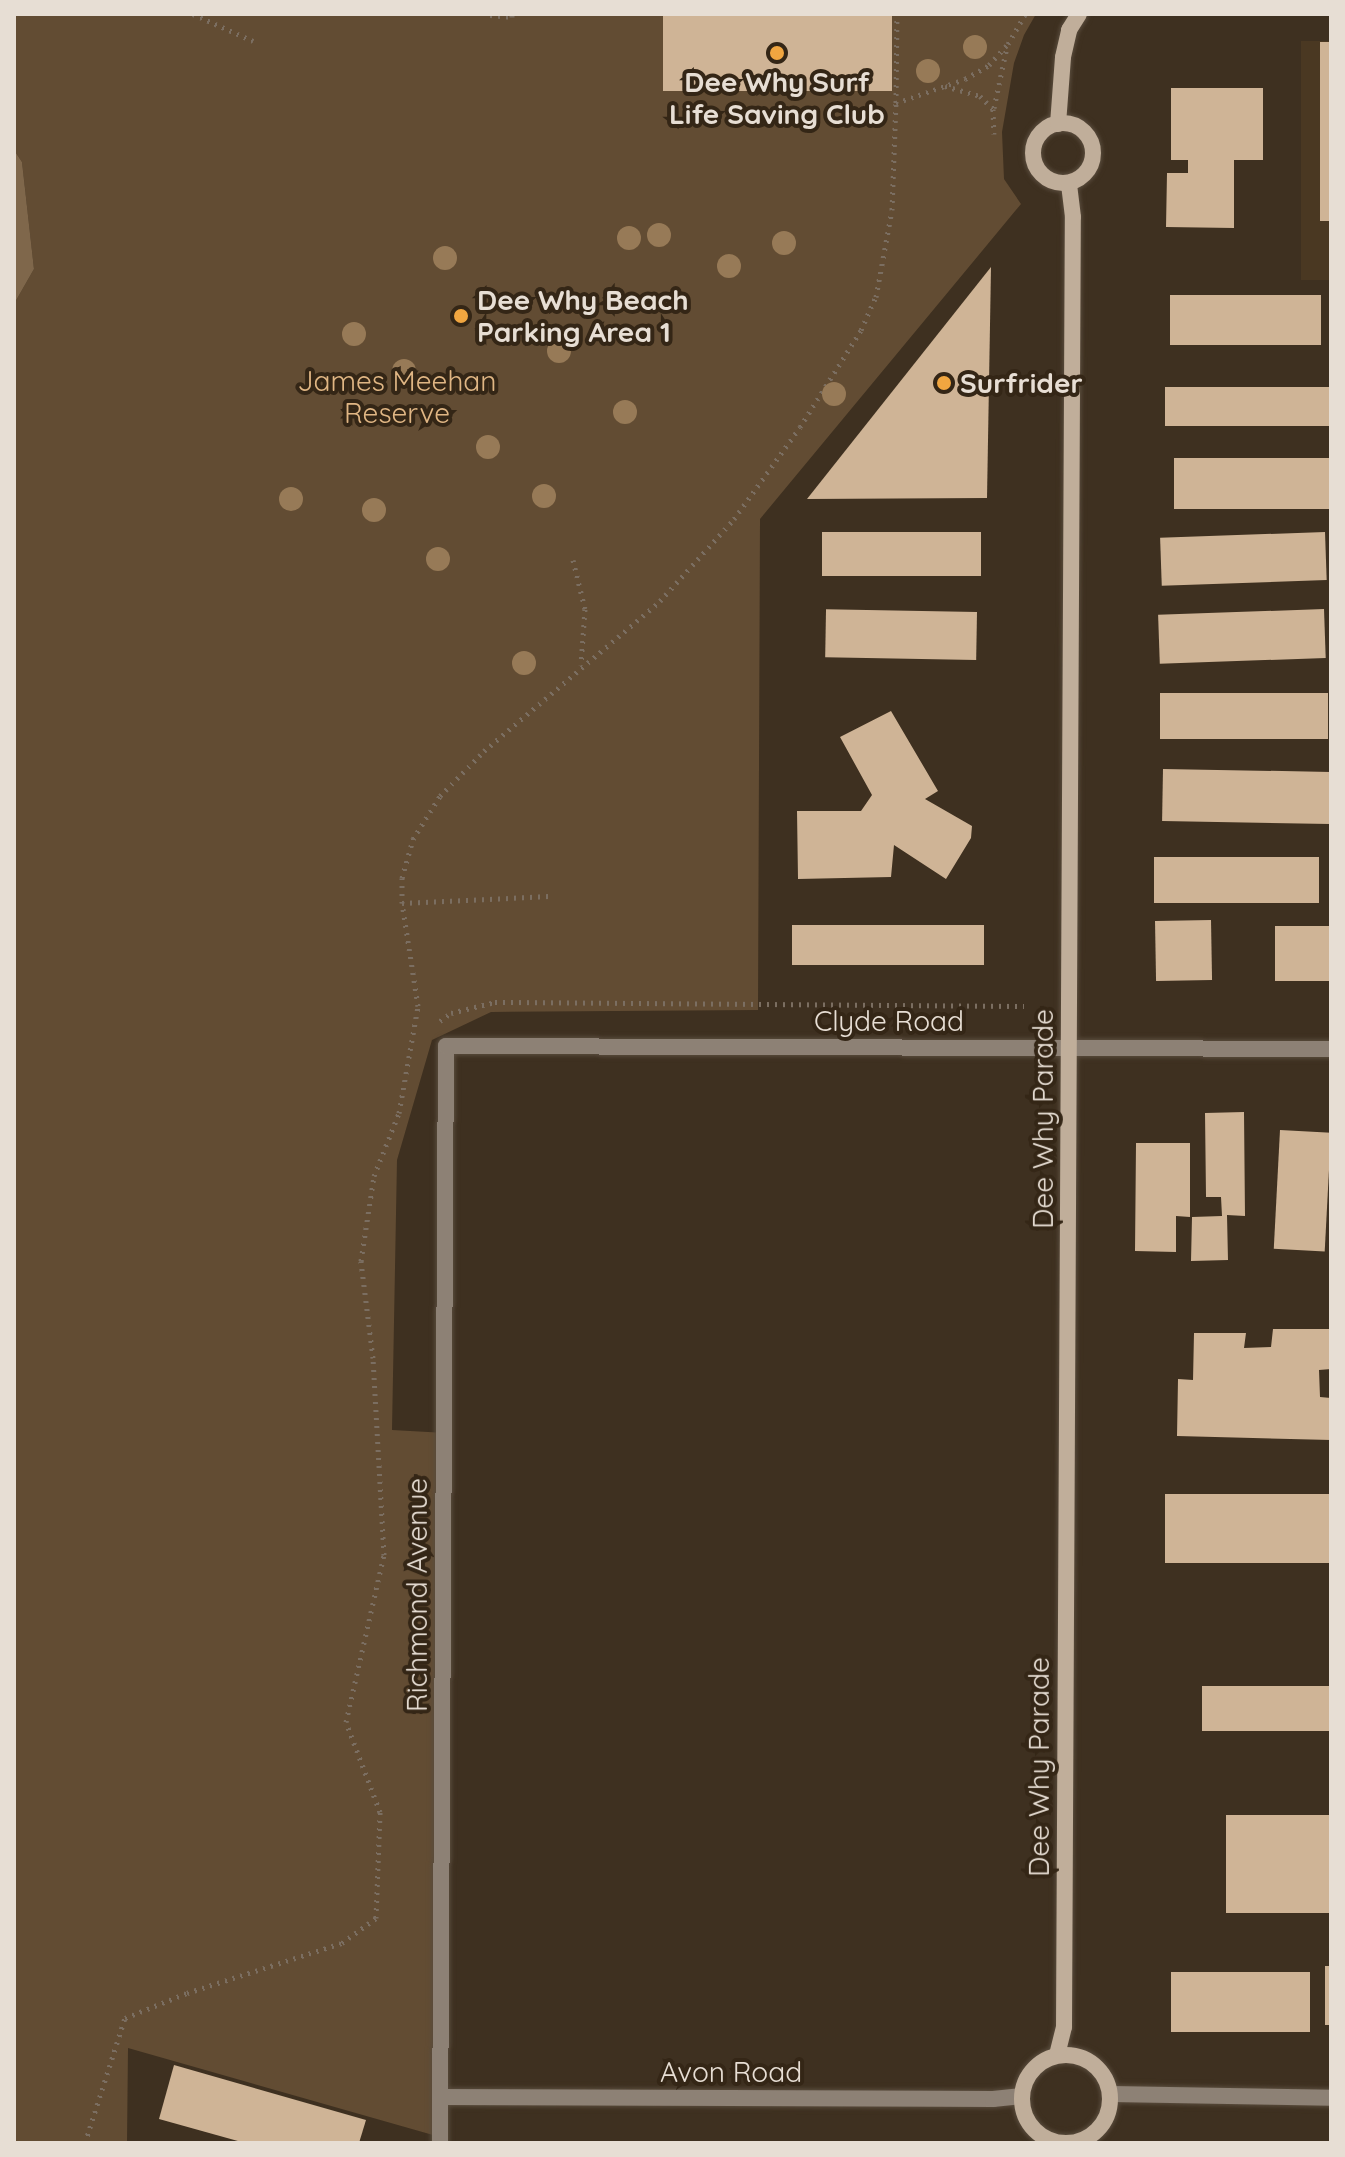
<!DOCTYPE html>
<html>
<head>
<meta charset="utf-8">
<style>
	body { margin:0 }
	#map { position:relative; width:1345px; height:2157px; overflow:hidden; background:#3e3020; font-family:Quicksand,sans-serif }
	div>[style] { position:absolute }
	.built>* { inset:0; background:#4a3822; transform-origin:0 0 }
	.green>* { inset:0; background:#624c33 }
	.water>* { inset:0; background:#7f674b }
	.building>* { inset:0; background:#cfb496; transform-origin:0 0 }
	.path>* { height:5px; margin-top:-2.5px; transform-origin:0; background:repeating-linear-gradient(90deg,#7b6e61 0 2px,transparent 0 8px) }
	.roads { filter:drop-shadow(0 0 2px #594c3d) drop-shadow(0 0 2px #594c3d) }
	.street>* { height:16px; margin:-8px; padding:0 8px; transform-origin:8px; border-radius:8px; background:#8d8175 }
	.secondary>* { height:16px; margin:-8px; padding:0 8px; transform-origin:8px; border-radius:8px; background:#c0ae9a }
	.secondary>.ring { margin:-8px; padding:0; box-sizing:content-box; background:none; border:16px solid #c0ae9a; border-radius:50% }
	.trees>* { width:24px; height:24px; margin:-12px; border-radius:50%; background:#977a57 }
	.dots>* { width:22px; height:22px; translate:-50% -50%; box-sizing:border-box; border:4px solid #342616; border-radius:50% }
	span { translate:-50% -50%; white-space:nowrap; text-align:center; line-height:1.15; -webkit-text-stroke:8px #342616; paint-order:stroke }
	.poi-label { font-size:28px; color:#e7ded4; font-weight:700 }
	.left { translate:0 -50%; text-align:left }
	.park-label { font-size:28px; color:#e0b684 }
	.street-label { font-size:28px; color:#e7ded4 }
	.frame { position:absolute; inset:0; border:16px solid #e7ded4; pointer-events:none }
</style>
</head>
<body>
<div id="map">
	<div class="built">
		<i style="left:1331px;top:41px;width:239px;height:30px;rotate:90deg"></i>
	</div>
	<div class="green">
		<i style="clip-path:polygon(14px 14px,1036px 14px,1024px 35px,1014px 63px,1002px 132px,1004px 179px,1021px 204px,760px 519px,758px 1010px,491px 1012px,432px 1040px,397px 1160px,392px 1430px,446px 1433px,440px 2137px,128px 2048px,127px 2143px,14px 2143px,14px 304px,34px 269px,22px 162px,14px 150px)"></i>
	</div>
	<div class="water">
		<i style="clip-path:polygon(14px 150px,22px 162px,34px 269px,14px 304px)"></i>
	</div>
	<div class="building">
		<i style="left:663px;top:14px;width:229px;height:77px"></i>
		<i style="left:1320px;top:42px;width:11px;height:179px"></i>
		<i style="clip-path:polygon(1171px 88px,1263px 88px,1263px 160px,1234px 160px,1234px 228px,1166px 227px,1167px 173px,1188px 173px,1188px 160px,1171px 160px)"></i>
		<i style="clip-path:polygon(991px 267px,987px 498px,807px 499px)"></i>
		<i style="left:1321px;top:295px;width:50px;height:151px;rotate:90deg"></i>
		<i style="left:1331px;top:387px;width:39px;height:166px;rotate:90deg"></i>
		<i style="left:1331px;top:458px;width:51px;height:157px;rotate:90deg"></i>
		<i style="left:822px;top:532px;width:159px;height:44px"></i>
		<i style="left:1325px;top:532px;width:48px;height:165px;rotate:88deg"></i>
		<i style="left:1324px;top:609px;width:49px;height:166px;rotate:88deg"></i>
		<i style="left:977px;top:612px;width:48px;height:151px;rotate:91deg"></i>
		<i style="left:1160px;top:693px;width:168px;height:46px"></i>
		<i style="clip-path:polygon(891px 711px,938px 791px,925px 799px,972px 826px,971px 838px,946px 879px,894px 845px,891px 877px,798px 879px,797px 811px,861px 811px,872px 795px,840px 737px)"></i>
		<i style="left:1163px;top:769px;width:168px;height:52px;rotate:1deg"></i>
		<i style="left:1154px;top:857px;width:165px;height:46px"></i>
		<i style="left:1211px;top:920px;width:60px;height:56px;rotate:89deg"></i>
		<i style="left:792px;top:925px;width:192px;height:40px"></i>
		<i style="left:1275px;top:926px;width:56px;height:55px"></i>
		<i style="clip-path:polygon(1244px 1112px,1245px 1216px,1227px 1215px,1228px 1260px,1191px 1261px,1192px 1217px,1222px 1216px,1221px 1197px,1206px 1197px,1205px 1113px)"></i>
		<i style="left:1280px;top:1130px;width:51px;height:119px;rotate:3deg"></i>
		<i style="clip-path:polygon(1136px 1143px,1190px 1143px,1190px 1217px,1176px 1216px,1176px 1252px,1135px 1251px)"></i>
		<i style="clip-path:polygon(1273px 1329px,1331px 1329px,1331px 1369px,1319px 1370px,1320px 1397px,1331px 1398px,1331px 1440px,1177px 1436px,1178px 1379px,1193px 1380px,1194px 1333px,1246px 1333px,1244px 1348px,1271px 1347px)"></i>
		<i style="left:1165px;top:1494px;width:166px;height:69px"></i>
		<i style="left:1202px;top:1686px;width:129px;height:45px"></i>
		<i style="left:1226px;top:1815px;width:105px;height:98px"></i>
		<i style="left:1325px;top:1966px;width:6px;height:59px"></i>
		<i style="left:1310px;top:1972px;width:60px;height:139px;rotate:90deg"></i>
		<i style="clip-path:polygon(174px 2065px,366px 2120px,359px 2143px,245px 2143px,159px 2119px)"></i>
	</div>
	<div class="path">
		<i style="left:193px;top:14px;width:66px;rotate:24.2deg"></i>
		<i style="left:490px;top:15px;width:22px;rotate:5deg"></i>
		<i style="left:512px;top:17px;width:3px;rotate:-90deg"></i>
		<i style="left:945px;top:86px;width:36px;rotate:16deg"></i>
		<i style="left:980px;top:96px;width:18px;rotate:45deg"></i>
		<i style="left:993px;top:109px;width:25px;rotate:88deg"></i>
		<i style="left:896px;top:103px;width:89px;rotate:-89.4deg"></i>
		<i style="left:994px;top:108px;width:62px;rotate:-78deg"></i>
		<i style="left:573px;top:560px;width:50px;rotate:76.2deg"></i>
		<i style="left:585px;top:609px;width:56px;rotate:94.1deg"></i>
		<i style="left:402px;top:903px;width:147px;rotate:-2.7deg"></i>
		<i style="left:440px;top:1021px;width:14px;rotate:-36deg"></i>
		<i style="left:451px;top:1013px;width:45px;rotate:-14deg"></i>
		<i style="left:495px;top:1002px;width:529px;rotate:0.43deg"></i>
		<i style="left:85px;top:2143px;width:131px;rotate:-72.3deg"></i>
		<i style="left:125px;top:2018px;width:67px;rotate:-22deg"></i>
		<i style="left:187px;top:1993px;width:163px;rotate:-17.9deg"></i>
		<i style="left:342px;top:1943px;width:42px;rotate:-36.3deg"></i>
		<i style="left:376px;top:1918px;width:106px;rotate:-87.8deg"></i>
		<i style="left:380px;top:1812px;width:96px;rotate:-110.7deg"></i>
		<i style="left:346px;top:1722px;width:171px;rotate:-77.2deg"></i>
		<i style="left:384px;top:1555px;width:197px;rotate:-93.2deg"></i>
		<i style="left:373px;top:1358px;width:98px;rotate:-97.1deg"></i>
		<i style="left:361px;top:1261px;width:86px;rotate:-81.3deg"></i>
		<i style="left:374px;top:1176px;width:68px;rotate:-68.4deg"></i>
		<i style="left:399px;top:1113px;width:109px;rotate:-79.9deg"></i>
		<i style="left:418px;top:1006px;width:104px;rotate:-98.8deg"></i>
		<i style="left:402px;top:903px;width:25px;rotate:-90deg"></i>
		<i style="left:402px;top:878px;width:41px;rotate:-74.2deg"></i>
		<i style="left:413px;top:839px;width:51px;rotate:-57.9deg"></i>
		<i style="left:440px;top:796px;width:63px;rotate:-45.6deg"></i>
		<i style="left:484px;top:751px;width:231px;rotate:-40.4deg"></i>
		<i style="left:660px;top:601px;width:110px;rotate:-47.9deg"></i>
		<i style="left:734px;top:519px;width:113px;rotate:-54.3deg"></i>
		<i style="left:800px;top:427px;width:115px;rotate:-57.8deg"></i>
		<i style="left:861px;top:330px;width:36px;rotate:-66deg"></i>
		<i style="left:876px;top:297px;width:88px;rotate:-79.6deg"></i>
		<i style="left:892px;top:210px;width:107px;rotate:-87.9deg"></i>
		<i style="left:896px;top:103px;width:73px;rotate:-19.2deg"></i>
		<i style="left:965px;top:79px;width:28px;rotate:-30deg"></i>
		<i style="left:989px;top:65px;width:28px;rotate:-48deg"></i>
		<i style="left:1008px;top:44px;width:34px;rotate:-60deg"></i>
	</div>
	<div class="roads">
		<div class="street">
			<i style="left:1111px;top:2094px;width:220px;rotate:1deg"></i>
			<i style="left:440px;top:2097px;width:553px;rotate:0.21deg"></i>
			<i style="left:993px;top:2099px;width:29px;rotate:-6deg"></i>
			<i style="left:440px;top:2143px;width:1097px;rotate:-89.69deg"></i>
			<i style="left:446px;top:1046px;width:885px;rotate:0.19deg"></i>
		</div>
		<div class="secondary">
			<i class="ring" style="left:1033px;top:123px;width:44px;height:44px"></i>
			<i style="left:1058px;top:124px;width:67px;rotate:-85.7deg"></i>
			<i style="left:1063px;top:57px;width:28px;rotate:-77deg"></i>
			<i style="left:1069px;top:30px;width:19px;rotate:-58deg"></i>
			<i class="ring" style="left:1022px;top:2055px;width:72px;height:72px"></i>
			<i style="left:1057px;top:2055px;width:29px;rotate:-76deg"></i>
			<i style="left:1064px;top:2027px;width:1810px;rotate:-89.72deg"></i>
			<i style="left:1073px;top:217px;width:34px;rotate:-97deg"></i>
		</div>
	</div>
	<div class="trees">
		<i style="left:975px;top:47px"></i>
		<i style="left:928px;top:71px"></i>
		<i style="left:659px;top:235px"></i>
		<i style="left:629px;top:238px"></i>
		<i style="left:784px;top:243px"></i>
		<i style="left:445px;top:258px"></i>
		<i style="left:729px;top:266px"></i>
		<i style="left:354px;top:334px"></i>
		<i style="left:559px;top:351px"></i>
		<i style="left:404px;top:371px"></i>
		<i style="left:834px;top:394px"></i>
		<i style="left:625px;top:412px"></i>
		<i style="left:488px;top:447px"></i>
		<i style="left:544px;top:496px"></i>
		<i style="left:291px;top:499px"></i>
		<i style="left:374px;top:510px"></i>
		<i style="left:438px;top:559px"></i>
		<i style="left:524px;top:663px"></i>
	</div>
	<div class="dots">
		<i style="left:777px;top:53px;background:#f1a640"></i>
		<i style="left:461px;top:316px;background:#f1a640"></i>
		<i style="left:944px;top:383px;background:#f1a640"></i>
	</div>
	<div class="poi-label">
		<span style="left:777px;top:98px">Dee Why Surf<br>Life Saving Club</span>
		<span class="left" style="left:477px;top:316px">Dee Why Beach<br>Parking Area 1</span>
		<span class="left" style="left:960px;top:383px">Surfrider</span>
	</div>
	<div class="park-label">
		<span style="left:397px;top:397px">James Meehan<br>Reserve</span>
	</div>
	<div class="street-label">
		<span style="left:889px;top:1021px">Clyde Road</span>
		<span style="left:1043px;top:1119px;rotate:-90deg">Dee Why Parade</span>
		<span style="left:417px;top:1595px;rotate:-90deg">Richmond Avenue</span>
		<span style="left:1039px;top:1767px;rotate:-90deg">Dee Why Parade</span>
		<span style="left:731px;top:2072px">Avon Road</span>
	</div>
	<div class="frame"></div>
</div>
</body>
</html>
